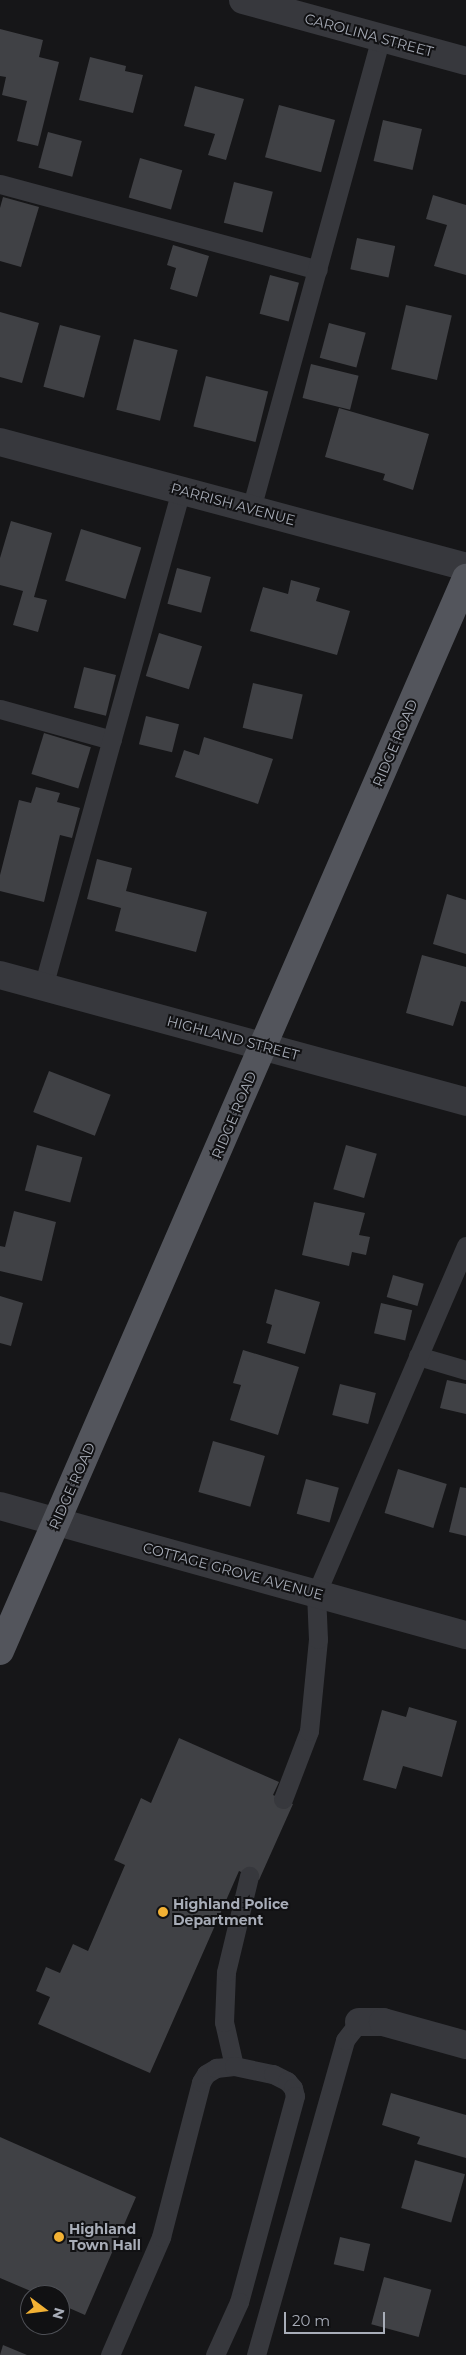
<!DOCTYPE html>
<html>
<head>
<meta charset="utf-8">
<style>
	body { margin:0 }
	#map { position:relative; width:466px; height:2355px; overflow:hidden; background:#161618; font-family:Montserrat,sans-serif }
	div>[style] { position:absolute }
	.building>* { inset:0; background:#404145; transform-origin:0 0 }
	.service>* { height:19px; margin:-9.5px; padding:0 9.5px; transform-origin:9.5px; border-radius:9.5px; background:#37383d }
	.minor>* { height:28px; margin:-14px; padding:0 14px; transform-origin:14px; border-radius:14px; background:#37383d }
	.primary>* { height:28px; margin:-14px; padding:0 14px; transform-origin:14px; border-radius:14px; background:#53555c }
	.dots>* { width:14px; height:14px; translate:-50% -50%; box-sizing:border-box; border:2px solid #111113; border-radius:50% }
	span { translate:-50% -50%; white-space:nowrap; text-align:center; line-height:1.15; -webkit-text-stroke:4px #111113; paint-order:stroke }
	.street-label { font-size:14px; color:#a8adb8 }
	.poi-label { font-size:14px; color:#a8adb8; font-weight:700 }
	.left { translate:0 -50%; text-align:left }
	.north { position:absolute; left:20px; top:2285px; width:50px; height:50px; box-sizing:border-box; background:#111113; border:1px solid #4d4f55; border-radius:50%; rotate:105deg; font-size:14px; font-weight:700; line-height:20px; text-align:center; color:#a8adb8 }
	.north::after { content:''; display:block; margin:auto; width:18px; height:22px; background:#f2b134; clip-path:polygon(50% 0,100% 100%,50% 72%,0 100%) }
	.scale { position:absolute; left:284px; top:2312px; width:101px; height:22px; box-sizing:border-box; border:2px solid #a8adb8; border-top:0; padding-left:6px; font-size:15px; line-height:18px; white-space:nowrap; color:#a8adb8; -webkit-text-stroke:4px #111113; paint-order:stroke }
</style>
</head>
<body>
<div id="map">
	<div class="building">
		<i style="clip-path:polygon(0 29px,43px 40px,39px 57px,59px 62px,38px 146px,17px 141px,27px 101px,2px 95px,6px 77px,0 76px)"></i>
		<i style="clip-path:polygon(90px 57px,126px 66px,125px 71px,143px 75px,133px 113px,79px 100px)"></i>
		<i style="clip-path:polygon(195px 86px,244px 99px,226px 160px,208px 155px,215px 134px,184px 126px)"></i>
		<i style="left:279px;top:105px;width:58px;height:54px;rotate:15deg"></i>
		<i style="left:383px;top:120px;width:40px;height:42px;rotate:13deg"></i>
		<i style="left:48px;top:132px;width:35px;height:37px;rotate:15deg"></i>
		<i style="left:140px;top:158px;width:44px;height:41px;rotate:16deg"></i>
		<i style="left:234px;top:182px;width:40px;height:42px;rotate:14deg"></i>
		<i style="clip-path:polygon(433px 195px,466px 205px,466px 275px,434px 266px,447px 225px,426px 219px)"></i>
		<i style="clip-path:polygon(3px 197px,39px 207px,21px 267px,0 261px,0 208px)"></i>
		<i style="left:357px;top:238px;width:39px;height:32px;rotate:12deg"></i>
		<i style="clip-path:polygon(173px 245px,209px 256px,197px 297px,170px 289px,176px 268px,167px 265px)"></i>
		<i style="left:270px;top:275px;width:30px;height:40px;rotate:15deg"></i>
		<i style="left:406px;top:305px;width:47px;height:66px;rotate:13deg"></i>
		<i style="clip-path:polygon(0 312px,39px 323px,22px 383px,0 377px)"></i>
		<i style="left:329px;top:323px;width:38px;height:36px;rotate:15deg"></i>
		<i style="left:60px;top:325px;width:42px;height:64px;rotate:15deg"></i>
		<i style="left:134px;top:339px;width:45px;height:73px;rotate:14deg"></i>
		<i style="left:311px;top:364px;width:49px;height:35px;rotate:14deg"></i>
		<i style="left:206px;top:376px;width:64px;height:52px;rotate:14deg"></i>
		<i style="clip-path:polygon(339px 408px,429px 434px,413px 490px,383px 480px,385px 474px,325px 457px)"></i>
		<i style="clip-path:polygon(11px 521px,52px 533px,34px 597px,47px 600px,38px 632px,13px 625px,23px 591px,0 585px,0 558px)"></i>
		<i style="left:81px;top:529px;width:63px;height:54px;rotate:17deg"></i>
		<i style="left:177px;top:568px;width:35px;height:37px;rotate:15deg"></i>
		<i style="clip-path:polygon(291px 580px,320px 588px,316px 601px,350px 611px,337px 655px,250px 631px,263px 587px,288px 594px)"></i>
		<i style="left:159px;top:633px;width:45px;height:45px;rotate:17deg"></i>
		<i style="left:84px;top:667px;width:33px;height:42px;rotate:14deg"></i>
		<i style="left:253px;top:683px;width:51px;height:46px;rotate:13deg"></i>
		<i style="left:146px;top:716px;width:34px;height:29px;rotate:14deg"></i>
		<i style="left:44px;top:733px;width:49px;height:43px;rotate:17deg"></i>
		<i style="clip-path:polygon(204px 737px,273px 759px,258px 804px,175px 777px,184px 750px,199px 755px)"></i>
		<i style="clip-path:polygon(36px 787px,60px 793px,57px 802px,80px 808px,72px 838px,60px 835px,44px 902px,0 891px,0 875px,19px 800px,31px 803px)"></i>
		<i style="clip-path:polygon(97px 859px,132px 868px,126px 891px,207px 912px,196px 952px,115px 931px,121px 908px,87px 899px)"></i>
		<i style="clip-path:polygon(447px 894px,466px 900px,466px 954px,433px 944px)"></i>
		<i style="clip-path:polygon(422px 955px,466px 967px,466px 1002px,461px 1001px,453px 1026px,406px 1013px)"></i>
		<i style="left:49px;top:1071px;width:66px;height:44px;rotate:21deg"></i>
		<i style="left:37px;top:1145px;width:47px;height:47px;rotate:15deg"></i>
		<i style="left:346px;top:1145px;width:32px;height:46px;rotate:16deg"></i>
		<i style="clip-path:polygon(314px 1202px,365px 1213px,359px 1235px,370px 1237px,366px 1255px,352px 1252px,349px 1266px,302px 1255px)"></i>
		<i style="clip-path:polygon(14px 1211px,56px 1222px,42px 1281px,0 1271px,0 1246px,5px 1247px)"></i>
		<i style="left:393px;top:1275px;width:32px;height:23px;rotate:16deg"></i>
		<i style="clip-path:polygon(275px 1289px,320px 1302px,305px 1354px,267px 1343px,272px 1325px,266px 1323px)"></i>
		<i style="clip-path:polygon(0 1296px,23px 1303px,11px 1346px,0 1343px)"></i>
		<i style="left:381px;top:1303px;width:32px;height:31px;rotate:13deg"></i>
		<i style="clip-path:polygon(243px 1350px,299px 1367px,278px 1435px,230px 1420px,241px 1385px,233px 1383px)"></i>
		<i style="clip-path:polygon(447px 1380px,466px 1384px,466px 1414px,440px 1408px)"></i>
		<i style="left:340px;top:1384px;width:37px;height:32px;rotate:14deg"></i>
		<i style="left:213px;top:1441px;width:54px;height:53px;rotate:16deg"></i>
		<i style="left:398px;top:1469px;width:51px;height:46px;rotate:17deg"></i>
		<i style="left:306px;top:1479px;width:34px;height:36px;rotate:15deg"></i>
		<i style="clip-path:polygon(460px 1487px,466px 1488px,466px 1536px,449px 1532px)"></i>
		<i style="clip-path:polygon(409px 1707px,457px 1721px,442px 1777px,403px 1766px,396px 1789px,363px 1780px,382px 1710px,406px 1717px)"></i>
		<i style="clip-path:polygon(179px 1738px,279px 1782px,273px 1795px,293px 1804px,259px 1880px,239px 1871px,150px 2073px,38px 2024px,50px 1997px,36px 1991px,46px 1967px,60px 1973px,73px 1944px,88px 1951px,125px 1865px,114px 1860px,141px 1798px,151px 1803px)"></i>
		<i style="clip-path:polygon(391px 2093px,466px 2115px,466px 2158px,417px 2144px,420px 2137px,382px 2125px)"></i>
		<i style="clip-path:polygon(0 2137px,136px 2197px,85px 2315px,60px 2304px,60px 2295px,40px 2295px,0 2278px)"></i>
		<i style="left:415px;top:2160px;width:52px;height:50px;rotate:16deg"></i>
		<i style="left:340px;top:2237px;width:31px;height:28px;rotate:13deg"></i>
		<i style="left:384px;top:2277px;width:49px;height:49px;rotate:15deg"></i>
		<i style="clip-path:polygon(3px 2345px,27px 2355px,0 2355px)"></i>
	</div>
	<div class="service">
		<i style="left:0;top:184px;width:329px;rotate:15.1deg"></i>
		<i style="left:251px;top:509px;width:489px;rotate:-74.6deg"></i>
		<i style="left:0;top:709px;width:116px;rotate:15.5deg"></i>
		<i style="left:43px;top:987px;width:516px;rotate:-74.48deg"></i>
		<i style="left:418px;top:1356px;width:50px;rotate:16.3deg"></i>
		<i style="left:283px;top:1799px;width:73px;rotate:-69.1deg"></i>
		<i style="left:309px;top:1731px;width:92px;rotate:-84.4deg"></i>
		<i style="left:318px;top:1639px;width:45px;rotate:-92.5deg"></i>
		<i style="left:316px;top:1594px;width:379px;rotate:-66.7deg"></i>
		<i style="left:234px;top:2066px;width:45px;rotate:-102.8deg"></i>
		<i style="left:224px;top:2022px;width:50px;rotate:-87.7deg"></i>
		<i style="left:226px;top:1972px;width:99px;rotate:-76.5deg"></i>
		<i style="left:110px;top:2355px;width:129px;rotate:-66.6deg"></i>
		<i style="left:161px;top:2237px;width:160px;rotate:-75.5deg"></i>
		<i style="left:201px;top:2082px;width:9px;rotate:-58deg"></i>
		<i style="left:206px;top:2074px;width:12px;rotate:-31deg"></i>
		<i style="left:216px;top:2068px;width:18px;rotate:-6deg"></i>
		<i style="left:234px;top:2066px;width:40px;rotate:12deg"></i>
		<i style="left:273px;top:2074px;width:16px;rotate:27deg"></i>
		<i style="left:287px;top:2081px;width:9px;rotate:49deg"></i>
		<i style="left:293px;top:2088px;width:8px;rotate:76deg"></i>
		<i style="left:295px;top:2096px;width:213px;rotate:105.2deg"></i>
		<i style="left:239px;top:2302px;width:58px;rotate:114.4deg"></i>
		<i style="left:256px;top:2355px;width:327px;rotate:-74.2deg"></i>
		<i style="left:345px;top:2040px;width:23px;rotate:-52deg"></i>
	</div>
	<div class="minor">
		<i style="left:243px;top:0;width:231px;rotate:15.3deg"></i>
		<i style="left:0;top:442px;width:482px;rotate:15deg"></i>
		<i style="left:0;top:975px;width:483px;rotate:15.2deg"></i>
		<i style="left:0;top:1506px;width:484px;rotate:15.5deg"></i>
		<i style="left:359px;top:2022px;width:24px"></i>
		<i style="left:383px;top:2022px;width:86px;rotate:15.5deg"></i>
	</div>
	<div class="primary">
		<i style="left:0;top:1651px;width:1170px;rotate:-66.52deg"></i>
	</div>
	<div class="dots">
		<i style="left:163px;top:1912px;background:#f2b134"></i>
		<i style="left:59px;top:2237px;background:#f2b134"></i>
	</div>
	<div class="street-label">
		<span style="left:369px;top:35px;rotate:15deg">CAROLINA STREET</span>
		<span style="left:233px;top:504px;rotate:15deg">PARRISH AVENUE</span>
		<span style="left:395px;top:743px;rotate:-67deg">RIDGE ROAD</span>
		<span style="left:233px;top:1038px;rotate:15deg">HIGHLAND STREET</span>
		<span style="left:234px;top:1115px;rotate:-67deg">RIDGE ROAD</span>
		<span style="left:72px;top:1486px;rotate:-66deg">RIDGE ROAD</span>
		<span style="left:233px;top:1571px;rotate:15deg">COTTAGE GROVE AVENUE</span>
	</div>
	<div class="poi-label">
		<span class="left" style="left:173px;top:1912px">Highland Police<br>Department</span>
		<span class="left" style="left:69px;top:2237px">Highland<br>Town Hall</span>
	</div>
	<div class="north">N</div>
	<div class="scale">20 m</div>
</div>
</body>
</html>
